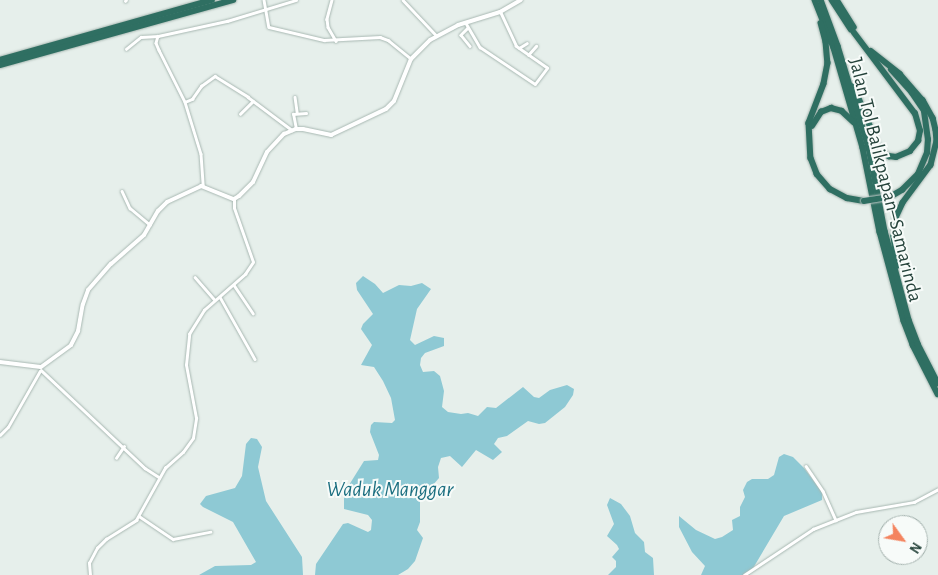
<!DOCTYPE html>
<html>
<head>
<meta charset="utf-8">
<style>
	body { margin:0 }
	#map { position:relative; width:938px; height:575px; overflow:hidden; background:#e6efeb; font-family:"Alegreya Sans",sans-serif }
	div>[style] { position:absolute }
	.water>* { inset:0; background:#8ec9d4 }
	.roads { filter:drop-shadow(0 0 1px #a8b8b2) drop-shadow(0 0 1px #a8b8b2) }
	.minor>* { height:2.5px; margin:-1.25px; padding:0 1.25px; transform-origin:1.25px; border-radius:1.25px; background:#fff }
	.tertiary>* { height:4px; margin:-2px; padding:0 2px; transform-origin:2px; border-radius:2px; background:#fff }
	.motorway>* { height:5.5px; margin:-2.75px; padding:0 2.75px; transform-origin:2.75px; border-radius:2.75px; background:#2f6f62 }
	.bridges { filter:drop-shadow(0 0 1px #c2cac8) drop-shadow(0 0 1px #c2cac8) }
	.motorway-bridge>* { height:5.5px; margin:-2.75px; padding:0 2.75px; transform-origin:2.75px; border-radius:2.75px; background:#2f6f62 }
	span { translate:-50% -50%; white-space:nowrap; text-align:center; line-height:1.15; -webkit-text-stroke:4px #f7fbf9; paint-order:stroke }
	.street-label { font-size:20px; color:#24423a }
	.water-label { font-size:21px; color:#1c6f80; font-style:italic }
	.north { position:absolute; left:878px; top:515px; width:50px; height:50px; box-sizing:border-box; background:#f7fbf9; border:1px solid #a3b1ad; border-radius:50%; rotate:122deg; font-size:14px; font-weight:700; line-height:20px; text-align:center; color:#24423a }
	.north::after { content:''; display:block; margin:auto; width:18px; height:22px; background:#f4845f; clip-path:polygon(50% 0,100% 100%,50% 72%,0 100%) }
</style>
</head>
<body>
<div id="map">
	<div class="water">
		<i style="clip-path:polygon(363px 276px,375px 284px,383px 293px,399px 285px,411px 286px,422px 283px,431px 289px,417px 309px,410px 340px,415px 345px,434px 336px,444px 338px,444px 346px,425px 353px,421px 358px,420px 365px,423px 372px,434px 371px,440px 376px,444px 391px,442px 407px,448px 412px,461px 414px,468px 413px,478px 416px,487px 407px,496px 408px,523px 387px,534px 397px,539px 398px,550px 390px,567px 385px,574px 389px,573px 395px,565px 407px,545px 423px,539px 424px,528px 421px,507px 436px,498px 438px,494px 444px,502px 452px,493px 460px,476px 450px,462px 467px,450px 456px,441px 458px,438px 467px,439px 478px,420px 500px,420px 522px,417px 530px,423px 538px,415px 561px,408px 569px,398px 575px,315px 575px,316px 564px,343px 524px,348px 523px,368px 532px,371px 530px,372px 520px,368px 515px,344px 509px,344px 493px,364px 461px,378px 460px,379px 455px,370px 432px,371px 425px,374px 422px,392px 423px,395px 420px,391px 398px,383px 381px,374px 367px,361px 365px,372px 345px,361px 329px,363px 324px,373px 314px,357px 290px,356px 283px)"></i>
		<i style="clip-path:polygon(251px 438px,257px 439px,262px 447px,258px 467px,266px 501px,302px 557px,303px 575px,199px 575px,215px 566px,251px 565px,256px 562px,233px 522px,203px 507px,200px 504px,206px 496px,235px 488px,242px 476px,246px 444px)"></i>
		<i style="clip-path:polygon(784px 454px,793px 457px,804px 468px,822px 492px,822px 500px,784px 516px,749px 575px,701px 575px,705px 566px,692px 552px,679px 527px,679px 516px,696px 530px,715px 539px,722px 537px,733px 530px,732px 520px,740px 516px,740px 507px,745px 497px,743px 490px,747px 482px,752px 479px,768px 479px,774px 475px,779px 457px)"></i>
		<i style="clip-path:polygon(610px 498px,621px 504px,630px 516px,635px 533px,644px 542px,645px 552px,653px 558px,654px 575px,608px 575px,616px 567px,616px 561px,612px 557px,619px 549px,617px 545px,607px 536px,614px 524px,607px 505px)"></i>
	</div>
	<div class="roads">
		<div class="minor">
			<i style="left:264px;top:0;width:27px;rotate:80deg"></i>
			<i style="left:269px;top:27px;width:57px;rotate:13.3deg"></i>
			<i style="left:324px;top:40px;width:56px;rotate:-3.1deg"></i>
			<i style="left:380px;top:37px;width:9px;rotate:21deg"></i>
			<i style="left:388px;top:40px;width:28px;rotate:39deg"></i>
			<i style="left:332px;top:0;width:20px;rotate:105deg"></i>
			<i style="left:327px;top:19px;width:8px;rotate:83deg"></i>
			<i style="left:328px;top:27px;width:16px;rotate:60deg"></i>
			<i style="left:403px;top:0;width:48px;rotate:46.7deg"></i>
			<i style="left:125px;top:1px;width:1px;rotate:-45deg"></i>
			<i style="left:466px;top:23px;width:28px;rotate:60deg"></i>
			<i style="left:480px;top:47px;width:66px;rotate:33.9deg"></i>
			<i style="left:535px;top:84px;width:20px;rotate:-53deg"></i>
			<i style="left:547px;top:68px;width:38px;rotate:-145deg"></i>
			<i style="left:516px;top:46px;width:38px;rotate:-115deg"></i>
			<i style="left:468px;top:28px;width:10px;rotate:135deg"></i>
			<i style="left:461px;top:35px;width:14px;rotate:51deg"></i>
			<i style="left:158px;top:36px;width:7px;rotate:106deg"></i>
			<i style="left:156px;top:43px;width:8px;rotate:67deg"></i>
			<i style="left:159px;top:50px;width:58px;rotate:63.4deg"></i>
			<i style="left:185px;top:102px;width:54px;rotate:72.9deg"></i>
			<i style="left:201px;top:154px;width:32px;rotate:86deg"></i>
			<i style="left:519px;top:48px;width:9px;rotate:-32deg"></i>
			<i style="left:126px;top:49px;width:19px;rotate:-39deg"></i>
			<i style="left:141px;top:37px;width:17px;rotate:-3deg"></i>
			<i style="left:158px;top:36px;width:71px;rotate:-12.3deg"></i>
			<i style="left:227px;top:21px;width:72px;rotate:-16.9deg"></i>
			<i style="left:528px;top:55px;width:12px;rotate:-48deg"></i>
			<i style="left:295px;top:97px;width:15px;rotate:82deg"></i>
			<i style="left:185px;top:102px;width:8px;rotate:-23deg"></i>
			<i style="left:192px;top:99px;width:16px;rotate:-55deg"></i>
			<i style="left:201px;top:86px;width:17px;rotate:-36deg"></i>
			<i style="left:215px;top:76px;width:39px;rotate:32deg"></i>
			<i style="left:248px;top:97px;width:55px;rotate:36.9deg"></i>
			<i style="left:240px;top:114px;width:18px;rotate:-45deg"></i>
			<i style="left:296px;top:129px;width:15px;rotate:-101deg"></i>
			<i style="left:293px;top:114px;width:13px;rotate:-4deg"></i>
			<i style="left:122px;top:191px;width:19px;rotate:65deg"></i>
			<i style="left:130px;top:208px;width:26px;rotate:40deg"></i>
			<i style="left:195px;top:277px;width:30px;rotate:49deg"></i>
			<i style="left:234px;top:285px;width:34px;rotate:56deg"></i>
			<i style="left:220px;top:297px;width:71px;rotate:60.6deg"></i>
			<i style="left:41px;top:370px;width:143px;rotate:43.3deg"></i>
			<i style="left:145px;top:468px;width:17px;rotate:33deg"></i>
			<i style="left:0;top:435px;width:11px;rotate:-45deg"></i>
			<i style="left:8px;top:427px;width:64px;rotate:-60.3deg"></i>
			<i style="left:116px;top:458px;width:14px;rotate:-56deg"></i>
			<i style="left:806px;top:466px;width:30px;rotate:56deg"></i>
			<i style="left:823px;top:491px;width:32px;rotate:66deg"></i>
			<i style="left:139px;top:516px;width:41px;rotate:34.1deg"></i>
			<i style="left:173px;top:539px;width:38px;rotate:-11deg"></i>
			<i style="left:90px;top:575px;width:12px;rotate:-95deg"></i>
			<i style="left:89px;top:563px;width:17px;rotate:-62deg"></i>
			<i style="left:97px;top:548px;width:13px;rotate:-45deg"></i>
			<i style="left:106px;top:539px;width:36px;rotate:-32deg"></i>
			<i style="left:136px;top:520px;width:60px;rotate:-60.9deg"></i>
			<i style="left:165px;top:468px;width:24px;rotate:-42deg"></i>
			<i style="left:183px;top:452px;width:17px;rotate:-54deg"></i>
			<i style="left:193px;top:438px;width:20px;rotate:-81deg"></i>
			<i style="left:196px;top:418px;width:54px;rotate:-100.7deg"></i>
			<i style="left:186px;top:365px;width:31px;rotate:-84deg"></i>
			<i style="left:189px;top:334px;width:28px;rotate:-58deg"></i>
			<i style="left:204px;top:310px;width:55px;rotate:-41.3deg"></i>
			<i style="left:245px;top:274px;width:14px;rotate:-56deg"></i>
			<i style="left:253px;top:262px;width:57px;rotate:-109.4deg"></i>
			<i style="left:234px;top:208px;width:9px;rotate:-90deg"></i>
			<i style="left:744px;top:575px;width:83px;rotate:-33.7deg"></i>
			<i style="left:813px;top:529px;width:46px;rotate:-21.6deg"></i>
			<i style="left:856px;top:512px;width:59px;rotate:-9.8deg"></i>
			<i style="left:914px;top:502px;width:27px;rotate:-28deg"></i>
		</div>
		<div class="tertiary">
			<i style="left:0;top:362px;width:41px;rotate:7deg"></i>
			<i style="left:41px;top:367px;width:37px;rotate:-36deg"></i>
			<i style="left:71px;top:345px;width:16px;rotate:-63deg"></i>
			<i style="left:78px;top:331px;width:27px;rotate:-80deg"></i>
			<i style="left:83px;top:304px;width:15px;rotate:-70deg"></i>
			<i style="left:88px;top:290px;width:35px;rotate:-49deg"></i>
			<i style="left:111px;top:264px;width:44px;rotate:-41.3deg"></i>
			<i style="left:144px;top:235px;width:28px;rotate:-60deg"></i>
			<i style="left:158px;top:211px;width:13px;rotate:-45deg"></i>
			<i style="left:167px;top:202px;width:38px;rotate:-25deg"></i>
			<i style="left:201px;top:186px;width:35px;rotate:22deg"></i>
			<i style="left:234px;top:199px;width:6px;rotate:-31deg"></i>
			<i style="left:239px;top:196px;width:20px;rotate:-45deg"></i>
			<i style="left:253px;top:182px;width:33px;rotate:-65deg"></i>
			<i style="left:267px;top:152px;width:25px;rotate:-47deg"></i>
			<i style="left:284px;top:134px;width:13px;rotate:-23deg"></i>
			<i style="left:296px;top:129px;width:7px"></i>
			<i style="left:303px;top:129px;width:29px;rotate:12deg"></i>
			<i style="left:331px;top:135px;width:61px;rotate:-25.3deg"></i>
			<i style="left:386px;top:109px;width:11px;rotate:-45deg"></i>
			<i style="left:394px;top:101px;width:45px;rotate:-68deg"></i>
			<i style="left:411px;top:59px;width:27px;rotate:-45deg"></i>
			<i style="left:430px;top:40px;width:32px;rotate:-28deg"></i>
			<i style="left:458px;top:25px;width:44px;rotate:-17.2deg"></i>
			<i style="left:500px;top:12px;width:24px;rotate:-30deg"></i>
		</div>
		<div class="motorway">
			<i style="left:815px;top:0;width:52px;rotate:68.4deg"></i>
			<i style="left:834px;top:48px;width:104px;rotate:73.8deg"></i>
			<i style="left:863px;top:148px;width:86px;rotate:78.6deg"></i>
			<i style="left:880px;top:232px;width:92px;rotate:74.9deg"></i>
			<i style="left:904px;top:321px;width:26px;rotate:69deg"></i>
			<i style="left:913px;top:345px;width:55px;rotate:63deg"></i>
			<i style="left:821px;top:0;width:49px;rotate:69.7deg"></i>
			<i style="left:838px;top:46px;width:107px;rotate:73.1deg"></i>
			<i style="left:869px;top:148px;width:85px;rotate:79.1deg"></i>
			<i style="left:885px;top:231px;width:92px;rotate:74.9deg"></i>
			<i style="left:909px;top:320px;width:26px;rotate:69deg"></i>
			<i style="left:918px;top:344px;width:44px;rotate:62.9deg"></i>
			<i style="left:832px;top:0;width:35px;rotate:57deg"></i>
			<i style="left:837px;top:0;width:32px;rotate:58deg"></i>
			<i style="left:821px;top:23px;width:20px;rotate:75deg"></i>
			<i style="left:826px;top:42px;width:21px;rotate:85deg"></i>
			<i style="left:828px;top:63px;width:21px;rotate:101deg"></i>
			<i style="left:824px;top:84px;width:42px;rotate:111deg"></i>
			<i style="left:809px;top:123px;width:35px;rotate:87deg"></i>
			<i style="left:811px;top:158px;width:17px;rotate:69deg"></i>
			<i style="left:817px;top:174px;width:20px;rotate:49deg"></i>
			<i style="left:830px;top:189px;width:19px;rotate:28deg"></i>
			<i style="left:847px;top:198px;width:17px;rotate:10deg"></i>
			<i style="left:871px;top:51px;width:37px;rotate:38deg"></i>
			<i style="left:900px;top:74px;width:35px;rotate:49deg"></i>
			<i style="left:923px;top:100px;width:21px;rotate:61deg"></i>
			<i style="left:933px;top:118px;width:12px;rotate:76deg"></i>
			<i style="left:936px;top:130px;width:11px;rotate:85deg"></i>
			<i style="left:937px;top:141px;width:25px;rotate:104deg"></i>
			<i style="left:931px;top:165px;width:47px;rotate:126.4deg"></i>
			<i style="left:903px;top:203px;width:17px;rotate:115deg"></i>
			<i style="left:896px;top:218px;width:18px;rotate:96deg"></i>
			<i style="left:894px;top:236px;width:30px;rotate:84deg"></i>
			<i style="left:0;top:60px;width:220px;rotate:-15.8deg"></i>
			<i style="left:0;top:65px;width:242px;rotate:-15.6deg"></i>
			<i style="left:854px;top:86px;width:69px;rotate:67.9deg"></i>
			<i style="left:880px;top:150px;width:11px;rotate:34deg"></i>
			<i style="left:889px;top:156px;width:7px;rotate:8deg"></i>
			<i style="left:896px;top:157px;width:15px;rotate:-23deg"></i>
			<i style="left:910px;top:151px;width:13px;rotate:-51deg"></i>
			<i style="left:918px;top:141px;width:10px;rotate:-79deg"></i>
			<i style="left:920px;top:131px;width:18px;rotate:-106deg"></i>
			<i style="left:915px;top:114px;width:101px;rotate:-127deg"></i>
			<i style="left:812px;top:126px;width:17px;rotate:-57deg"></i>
			<i style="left:821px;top:112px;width:11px;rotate:-22deg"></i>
			<i style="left:831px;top:108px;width:11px;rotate:15deg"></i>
			<i style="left:842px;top:111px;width:16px;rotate:43deg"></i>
			<i style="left:890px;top:197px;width:14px;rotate:-30deg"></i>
			<i style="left:902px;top:190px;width:23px;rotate:-45deg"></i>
			<i style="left:918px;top:174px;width:23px;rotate:-67deg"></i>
			<i style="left:927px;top:153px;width:13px;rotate:-86deg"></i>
			<i style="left:928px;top:140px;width:29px;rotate:-98deg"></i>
			<i style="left:924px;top:111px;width:22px;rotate:-124deg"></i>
			<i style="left:912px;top:93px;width:31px;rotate:-132deg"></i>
		</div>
	</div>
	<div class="bridges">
		<div class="motorway-bridge">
			<i style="left:864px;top:201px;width:26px;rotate:-9deg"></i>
		</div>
	</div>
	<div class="street-label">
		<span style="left:885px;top:180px;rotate:76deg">Jalan Tol Balikpapan–Samarinda</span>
	</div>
	<div class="water-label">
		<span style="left:390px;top:490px">Waduk Manggar</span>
	</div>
	<div class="north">N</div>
</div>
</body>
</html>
